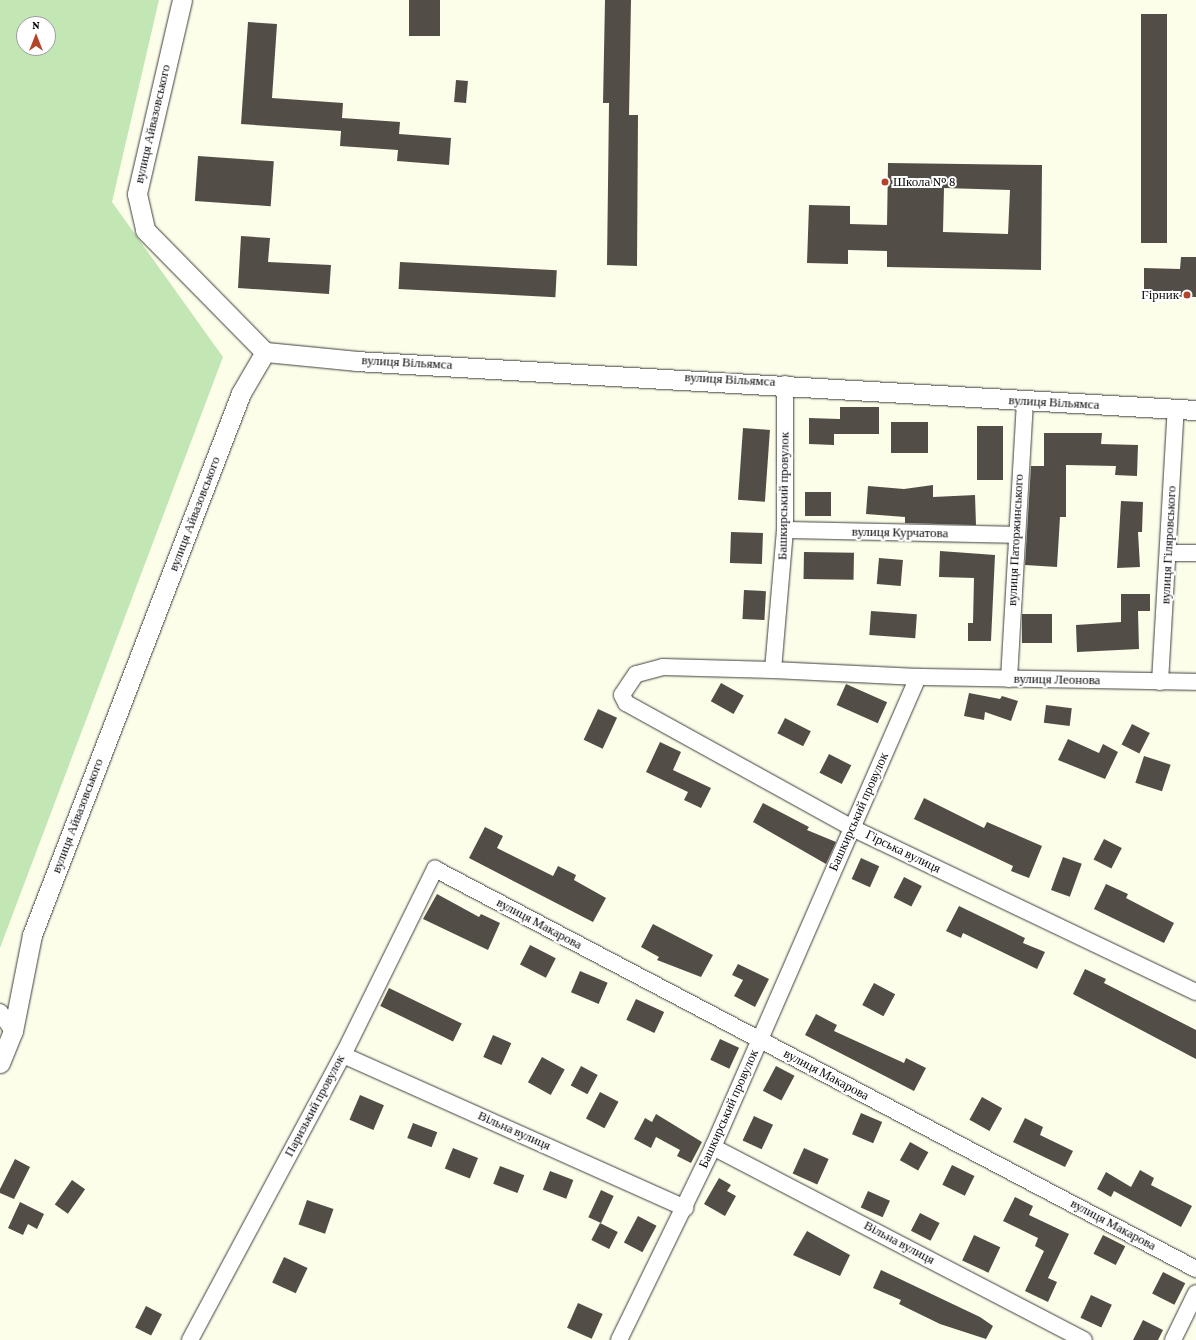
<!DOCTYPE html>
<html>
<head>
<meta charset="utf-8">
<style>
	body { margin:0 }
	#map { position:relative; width:1196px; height:1340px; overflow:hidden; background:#fdfee9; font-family:"Crimson Pro",serif }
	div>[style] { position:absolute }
	.green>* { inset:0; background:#c3e6b5 }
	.building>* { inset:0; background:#524e47; transform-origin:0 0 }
	.roads { filter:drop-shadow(0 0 1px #3d3d3d) drop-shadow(0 0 1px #3d3d3d) }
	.minor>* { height:16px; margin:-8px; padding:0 8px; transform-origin:8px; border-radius:8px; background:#fff }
	.tertiary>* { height:19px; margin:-9.5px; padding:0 9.5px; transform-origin:9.5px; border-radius:9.5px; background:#fff }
	.dots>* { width:11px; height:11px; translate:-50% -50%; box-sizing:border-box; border:2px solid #fff; border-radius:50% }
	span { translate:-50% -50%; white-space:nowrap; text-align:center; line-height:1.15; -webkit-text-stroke:4px #fff; paint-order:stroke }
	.street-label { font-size:13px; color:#0a0a0a }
	.poi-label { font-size:13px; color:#0a0a0a }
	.left { translate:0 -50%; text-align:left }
	.right { translate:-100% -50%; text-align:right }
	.north { position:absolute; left:16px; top:16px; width:40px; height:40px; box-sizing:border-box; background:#fff; border:1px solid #9d9d9d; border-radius:50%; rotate:0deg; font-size:11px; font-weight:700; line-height:16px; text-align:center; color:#0a0a0a }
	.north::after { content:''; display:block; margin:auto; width:14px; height:18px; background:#b3442a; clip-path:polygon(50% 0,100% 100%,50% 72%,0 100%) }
</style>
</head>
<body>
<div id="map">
	<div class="green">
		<i style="clip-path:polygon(evenodd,0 0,159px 0,112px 202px,223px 357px,0 948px,0 0,24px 24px,48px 24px,48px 48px,24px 48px,24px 24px)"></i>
	</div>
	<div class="building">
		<i style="left:409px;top:0;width:31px;height:36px"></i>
		<i style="clip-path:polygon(605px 0,631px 0,629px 115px,638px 115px,637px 266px,607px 265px,609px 103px,603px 103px)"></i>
		<i style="left:1141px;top:14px;width:26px;height:229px"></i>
		<i style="clip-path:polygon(248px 22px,277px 24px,272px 98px,343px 103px,342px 118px,400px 122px,399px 134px,451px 138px,449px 165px,397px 161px,398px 150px,340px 146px,341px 131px,241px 124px)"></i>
		<i style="left:456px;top:80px;width:12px;height:22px;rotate:5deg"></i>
		<i style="left:198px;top:156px;width:76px;height:45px;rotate:4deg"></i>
		<i style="clip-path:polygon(evenodd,888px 163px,1042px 165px,1041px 270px,887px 267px,887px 251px,848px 250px,848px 264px,807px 263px,809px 205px,850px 206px,850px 224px,887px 225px,888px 163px,944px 188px,1010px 190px,1008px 234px,943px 232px,944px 188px)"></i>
		<i style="clip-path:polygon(241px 236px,270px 238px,268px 262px,331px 265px,329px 294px,238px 288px)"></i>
		<i style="clip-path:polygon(1181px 257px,1196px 257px,1196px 297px,1144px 296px,1144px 268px,1180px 269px)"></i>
		<i style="left:400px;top:262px;width:157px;height:27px;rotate:3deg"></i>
		<i style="clip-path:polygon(840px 407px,879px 407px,879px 434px,834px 434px,834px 445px,809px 444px,809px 418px,840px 419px)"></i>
		<i style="left:928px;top:422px;width:31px;height:37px;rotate:90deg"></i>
		<i style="left:977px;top:426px;width:26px;height:54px"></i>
		<i style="left:743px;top:428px;width:27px;height:72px;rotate:4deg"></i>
		<i style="clip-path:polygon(1044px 433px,1102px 433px,1101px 444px,1138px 445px,1137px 476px,1115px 475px,1116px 466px,1066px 465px,1066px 517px,1060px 517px,1057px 567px,1025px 565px,1031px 466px,1044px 466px)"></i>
		<i style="clip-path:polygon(933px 485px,933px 497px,975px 495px,976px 525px,905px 523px,905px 517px,866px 514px,868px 486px,904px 489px)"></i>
		<i style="left:805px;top:492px;width:26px;height:24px"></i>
		<i style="clip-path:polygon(1121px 501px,1143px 502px,1142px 532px,1138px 532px,1140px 567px,1117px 568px)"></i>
		<i style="left:731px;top:532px;width:32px;height:31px;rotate:2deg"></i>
		<i style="clip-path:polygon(940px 551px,995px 555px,991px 641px,968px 641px,968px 623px,973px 623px,974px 578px,939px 577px)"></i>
		<i style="left:804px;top:552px;width:50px;height:27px;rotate:1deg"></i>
		<i style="left:879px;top:558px;width:24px;height:26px;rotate:5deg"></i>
		<i style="left:744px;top:590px;width:22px;height:29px;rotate:3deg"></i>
		<i style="clip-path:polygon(1121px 594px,1150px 594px,1150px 611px,1138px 611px,1139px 649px,1077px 652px,1076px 625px,1121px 622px)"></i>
		<i style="left:871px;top:611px;width:46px;height:24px;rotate:4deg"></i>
		<i style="left:1022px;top:614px;width:30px;height:29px"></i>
		<i style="left:721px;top:683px;width:26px;height:21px;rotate:29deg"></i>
		<i style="left:846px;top:684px;width:45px;height:23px;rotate:24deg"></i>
		<i style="clip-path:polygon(969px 693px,1000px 699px,1002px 696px,1018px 701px,1011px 721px,985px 712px,984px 720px,964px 716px)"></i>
		<i style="left:1046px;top:705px;width:26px;height:18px;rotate:7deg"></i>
		<i style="left:598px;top:709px;width:21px;height:34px;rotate:25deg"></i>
		<i style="left:785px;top:718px;width:29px;height:17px;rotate:27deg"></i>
		<i style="left:1132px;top:724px;width:20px;height:23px;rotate:27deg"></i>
		<i style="clip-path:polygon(1068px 739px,1099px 753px,1103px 744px,1118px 752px,1105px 779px,1058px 760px)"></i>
		<i style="clip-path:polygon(660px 742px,681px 752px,673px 770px,711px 788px,701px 808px,684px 800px,688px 792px,646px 772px)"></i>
		<i style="left:829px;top:754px;width:25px;height:21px;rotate:27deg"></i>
		<i style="left:1144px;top:756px;width:28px;height:28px;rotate:18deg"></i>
		<i style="clip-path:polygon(924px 798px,984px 828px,987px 822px,1042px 846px,1029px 878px,1011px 871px,1013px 866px,914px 819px)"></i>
		<i style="clip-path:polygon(763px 803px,809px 827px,807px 830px,836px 842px,826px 864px,753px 822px)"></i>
		<i style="clip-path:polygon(485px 827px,503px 836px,497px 848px,553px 876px,558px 866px,576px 875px,574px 880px,606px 898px,593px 922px,469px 858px)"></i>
		<i style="left:1104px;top:839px;width:20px;height:23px;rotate:27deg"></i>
		<i style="left:1063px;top:857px;width:20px;height:35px;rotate:20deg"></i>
		<i style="left:861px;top:858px;width:20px;height:23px;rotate:24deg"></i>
		<i style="left:904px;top:877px;width:20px;height:23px;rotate:27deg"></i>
		<i style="clip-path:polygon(1106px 884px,1128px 894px,1126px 898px,1174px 923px,1164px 943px,1094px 909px)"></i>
		<i style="clip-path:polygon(437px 894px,479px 917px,481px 914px,500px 923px,488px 950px,423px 919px)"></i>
		<i style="clip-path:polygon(959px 906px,1025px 938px,1023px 943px,1045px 952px,1037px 969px,963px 933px,961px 938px,946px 931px)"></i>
		<i style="clip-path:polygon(653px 924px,713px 955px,701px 977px,657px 960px,659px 957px,641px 947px)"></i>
		<i style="left:530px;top:945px;width:29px;height:22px;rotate:27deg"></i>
		<i style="clip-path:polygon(738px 964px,769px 979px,755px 1007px,734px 996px,743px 980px,732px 975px)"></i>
		<i style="clip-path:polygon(1085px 969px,1106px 979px,1104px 983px,1196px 1030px,1196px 1059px,1073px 994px)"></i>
		<i style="left:580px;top:971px;width:30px;height:23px;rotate:23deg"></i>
		<i style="left:874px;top:983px;width:24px;height:25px;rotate:28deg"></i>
		<i style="left:389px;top:988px;width:81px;height:20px;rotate:26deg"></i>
		<i style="left:636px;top:999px;width:31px;height:23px;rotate:25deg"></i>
		<i style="clip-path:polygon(816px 1014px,837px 1025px,834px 1031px,904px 1063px,906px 1058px,926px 1068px,914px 1091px,805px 1035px)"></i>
		<i style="left:493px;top:1035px;width:20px;height:24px;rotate:24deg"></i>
		<i style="left:720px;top:1039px;width:21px;height:23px;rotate:25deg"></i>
		<i style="left:542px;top:1057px;width:26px;height:29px;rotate:29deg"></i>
		<i style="left:581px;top:1066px;width:19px;height:22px;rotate:28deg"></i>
		<i style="left:776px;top:1066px;width:21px;height:28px;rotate:28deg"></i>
		<i style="left:600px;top:1092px;width:21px;height:30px;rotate:28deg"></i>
		<i style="left:360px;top:1095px;width:26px;height:27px;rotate:23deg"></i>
		<i style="left:982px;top:1097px;width:23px;height:26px;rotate:29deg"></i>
		<i style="left:861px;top:1113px;width:23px;height:23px;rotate:23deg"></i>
		<i style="clip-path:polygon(656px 1114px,702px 1142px,691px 1163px,677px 1156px,680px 1150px,656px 1137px,651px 1148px,634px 1139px,645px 1118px,652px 1122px)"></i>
		<i style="left:754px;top:1116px;width:21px;height:27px;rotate:25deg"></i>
		<i style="clip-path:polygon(1025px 1118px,1043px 1127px,1040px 1135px,1073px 1151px,1065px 1167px,1013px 1142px)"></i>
		<i style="left:413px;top:1123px;width:26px;height:16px;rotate:21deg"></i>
		<i style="left:910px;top:1142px;width:21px;height:21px;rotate:29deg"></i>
		<i style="left:453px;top:1148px;width:27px;height:22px;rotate:22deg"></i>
		<i style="left:804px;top:1148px;width:27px;height:28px;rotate:24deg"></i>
		<i style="clip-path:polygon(15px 1159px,30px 1167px,14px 1199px,0 1193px,0 1189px)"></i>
		<i style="left:952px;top:1165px;width:25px;height:22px;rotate:26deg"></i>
		<i style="left:500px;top:1166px;width:26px;height:19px;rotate:21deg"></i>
		<i style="clip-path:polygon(1140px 1170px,1154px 1178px,1151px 1185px,1192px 1206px,1181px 1227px,1114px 1191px,1111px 1197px,1097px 1189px,1106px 1172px,1131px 1187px)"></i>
		<i style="left:550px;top:1171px;width:25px;height:20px;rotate:21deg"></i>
		<i style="clip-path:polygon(719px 1178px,731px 1185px,727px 1191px,736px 1196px,725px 1216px,704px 1204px)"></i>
		<i style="left:72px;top:1180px;width:16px;height:30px;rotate:35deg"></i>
		<i style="left:601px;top:1190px;width:14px;height:30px;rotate:25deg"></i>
		<i style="left:868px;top:1191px;width:24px;height:18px;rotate:24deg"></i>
		<i style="clip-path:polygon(1015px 1197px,1033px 1206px,1029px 1215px,1069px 1234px,1048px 1278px,1057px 1282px,1048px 1302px,1025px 1291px,1044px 1251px,1035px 1246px,1038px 1238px,1003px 1221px)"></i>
		<i style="left:307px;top:1200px;width:28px;height:26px;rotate:19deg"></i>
		<i style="clip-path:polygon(20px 1202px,44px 1214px,37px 1229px,28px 1224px,23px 1235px,8px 1228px)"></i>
		<i style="left:920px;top:1213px;width:22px;height:20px;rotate:27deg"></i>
		<i style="left:638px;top:1216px;width:21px;height:30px;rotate:28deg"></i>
		<i style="left:600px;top:1223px;width:20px;height:19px;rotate:27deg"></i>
		<i style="clip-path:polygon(807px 1231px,850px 1255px,840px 1276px,793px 1255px)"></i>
		<i style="left:974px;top:1235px;width:29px;height:28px;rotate:25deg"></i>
		<i style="left:1103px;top:1235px;width:25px;height:21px;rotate:27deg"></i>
		<i style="left:284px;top:1257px;width:26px;height:28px;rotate:25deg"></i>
		<i style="clip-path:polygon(881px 1270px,980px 1317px,993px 1326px,986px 1339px,940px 1324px,899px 1304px,901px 1300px,873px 1288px)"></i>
		<i style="left:1163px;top:1272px;width:25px;height:24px;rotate:27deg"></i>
		<i style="left:1091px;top:1295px;width:23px;height:25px;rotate:25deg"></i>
		<i style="left:578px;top:1303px;width:27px;height:27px;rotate:24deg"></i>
		<i style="left:146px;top:1306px;width:18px;height:24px;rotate:27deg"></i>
		<i style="clip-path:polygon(1143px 1320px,1163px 1330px,1158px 1340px,1133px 1340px)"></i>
	</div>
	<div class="roads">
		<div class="minor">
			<i style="left:785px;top:530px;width:230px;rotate:1.2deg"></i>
			<i style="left:1168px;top:553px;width:28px"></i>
			<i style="left:773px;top:670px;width:110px;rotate:-178.4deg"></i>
			<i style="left:663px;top:667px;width:28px;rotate:165deg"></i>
			<i style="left:636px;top:674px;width:25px;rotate:124deg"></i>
			<i style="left:622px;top:695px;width:9px;rotate:63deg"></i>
			<i style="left:626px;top:703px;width:258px;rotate:28.9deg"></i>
			<i style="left:852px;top:828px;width:381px;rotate:25.5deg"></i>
			<i style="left:918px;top:677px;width:278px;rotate:1deg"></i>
			<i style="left:1009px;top:679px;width:277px;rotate:-86.7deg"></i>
			<i style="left:1160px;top:682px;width:274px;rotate:-86.7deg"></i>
			<i style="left:0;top:1012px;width:23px;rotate:56deg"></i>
			<i style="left:343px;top:1055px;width:375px;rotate:24.1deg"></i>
			<i style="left:713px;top:1147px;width:418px;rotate:27.5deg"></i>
			<i style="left:190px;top:1340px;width:323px;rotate:-61.8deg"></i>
			<i style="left:343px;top:1055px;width:208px;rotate:-63.7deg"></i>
			<i style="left:435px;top:869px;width:860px;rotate:27.73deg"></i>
			<i style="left:619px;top:1340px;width:215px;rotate:-64deg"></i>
			<i style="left:713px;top:1147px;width:513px;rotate:-66.43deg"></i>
			<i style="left:918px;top:677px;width:145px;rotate:-177.2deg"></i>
			<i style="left:773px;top:670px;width:141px;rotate:-85.1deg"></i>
			<i style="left:785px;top:530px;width:146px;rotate:-90deg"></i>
			<i style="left:1173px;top:1340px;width:52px;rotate:-63.9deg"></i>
		</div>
		<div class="tertiary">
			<i style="left:182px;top:0;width:199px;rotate:103.1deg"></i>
			<i style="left:137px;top:194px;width:37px;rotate:77deg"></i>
			<i style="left:145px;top:230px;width:171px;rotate:45.5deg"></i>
			<i style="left:265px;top:352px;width:91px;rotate:5.6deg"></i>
			<i style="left:356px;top:361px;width:841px;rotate:3.34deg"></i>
			<i style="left:0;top:1063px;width:35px;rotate:-68deg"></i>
			<i style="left:13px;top:1031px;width:98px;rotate:-78.8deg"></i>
			<i style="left:32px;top:935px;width:581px;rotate:-68.91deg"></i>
			<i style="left:241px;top:393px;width:48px;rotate:-59.7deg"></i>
		</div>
	</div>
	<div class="dots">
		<i style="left:885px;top:182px;background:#b3442a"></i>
		<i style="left:1187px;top:295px;background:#b3442a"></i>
	</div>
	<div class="street-label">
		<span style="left:153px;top:124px;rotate:-77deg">вулиця Айвазовського</span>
		<span style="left:407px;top:363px;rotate:3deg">вулиця Вільямса</span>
		<span style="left:730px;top:380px;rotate:3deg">вулиця Вільямса</span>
		<span style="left:1054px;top:403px;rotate:3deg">вулиця Вільямса</span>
		<span style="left:784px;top:496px;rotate:-89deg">Башкирський провулок</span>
		<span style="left:195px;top:514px;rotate:-69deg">вулиця Айвазовського</span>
		<span style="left:900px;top:533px;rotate:1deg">вулиця Курчатова</span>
		<span style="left:1016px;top:540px;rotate:-87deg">вулиця Паторжинського</span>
		<span style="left:1169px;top:545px;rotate:-87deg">вулиця Гіляровського</span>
		<span style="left:1057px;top:680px;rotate:1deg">вулиця Леонова</span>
		<span style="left:859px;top:812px;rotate:-66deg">Башкирський провулок</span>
		<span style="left:78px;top:816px;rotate:-69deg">вулиця Айвазовського</span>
		<span style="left:903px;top:852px;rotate:26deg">Гірська вулиця</span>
		<span style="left:539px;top:924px;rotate:28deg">вулиця Макарова</span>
		<span style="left:826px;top:1075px;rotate:28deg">вулиця Макарова</span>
		<span style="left:315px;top:1106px;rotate:-62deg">Паризький провулок</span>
		<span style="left:729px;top:1109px;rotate:-66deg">Башкирський провулок</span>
		<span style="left:514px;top:1131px;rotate:24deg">Вільна вулиця</span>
		<span style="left:1113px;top:1225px;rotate:28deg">вулиця Макарова</span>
		<span style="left:899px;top:1243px;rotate:28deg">Вільна вулиця</span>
	</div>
	<div class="poi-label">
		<span class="left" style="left:893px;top:182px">Школа № 8</span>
		<span class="right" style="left:1179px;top:295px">Гірник</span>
	</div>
	<div class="north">N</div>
</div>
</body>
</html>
